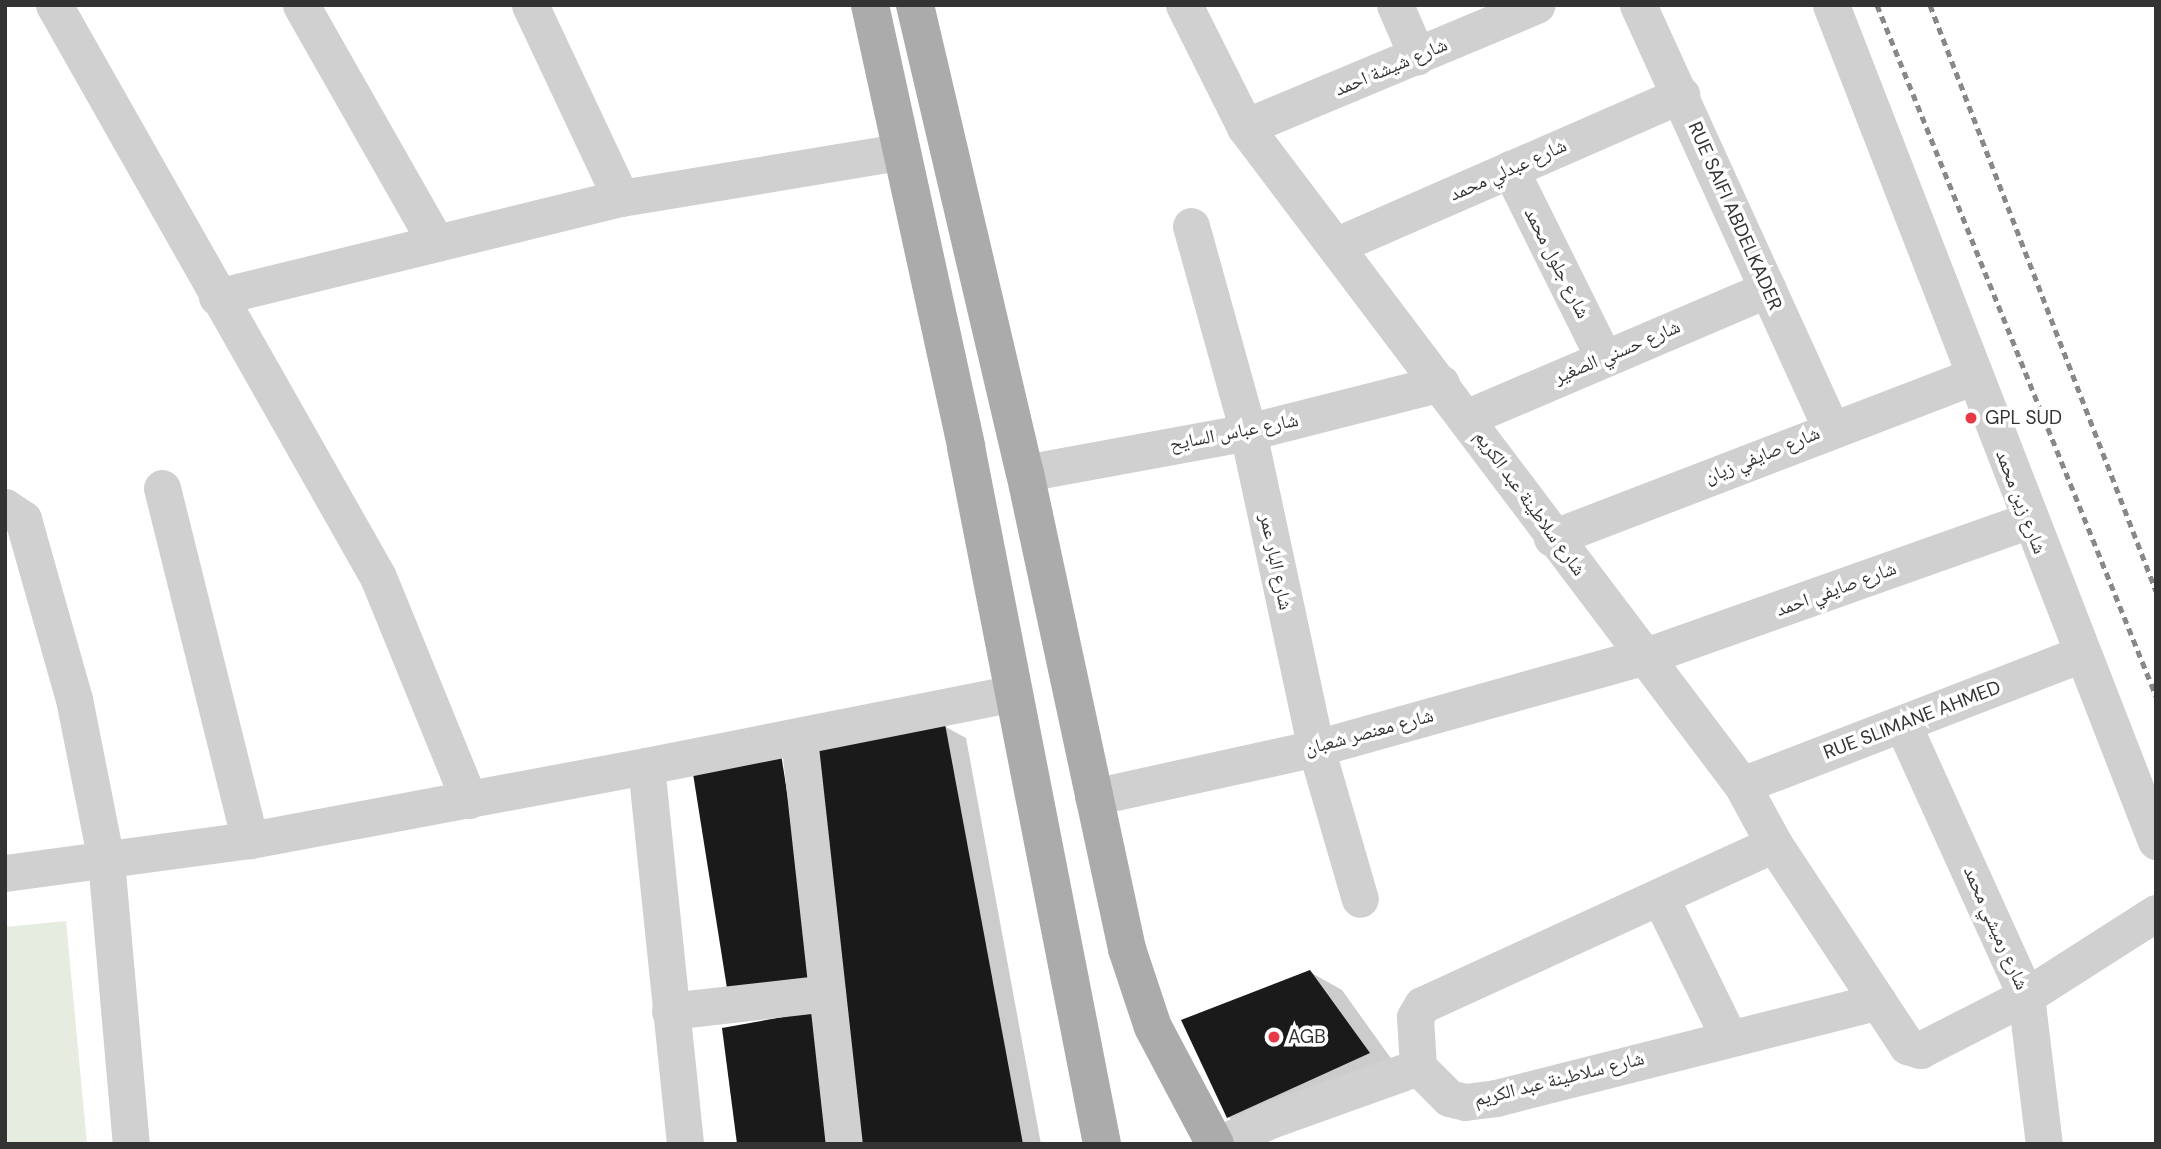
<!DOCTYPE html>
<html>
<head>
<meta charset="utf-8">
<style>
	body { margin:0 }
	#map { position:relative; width:2161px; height:1149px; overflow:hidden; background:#fff; font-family:"DM Sans","Noto Naskh Arabic",sans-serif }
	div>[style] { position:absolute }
	.green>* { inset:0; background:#e6ecdf }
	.shadow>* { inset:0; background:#0003 }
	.building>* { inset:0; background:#1a1a1a; transform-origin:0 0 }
	.minor>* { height:37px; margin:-18.5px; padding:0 18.5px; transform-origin:18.5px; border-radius:18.5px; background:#d0d0d0 }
	.major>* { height:38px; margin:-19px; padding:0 19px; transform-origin:19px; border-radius:19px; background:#ababab }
	.rail>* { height:5px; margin-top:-2.5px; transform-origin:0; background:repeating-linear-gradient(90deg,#888 0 7px,transparent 0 12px) }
	.dots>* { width:19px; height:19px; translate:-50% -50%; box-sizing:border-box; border:4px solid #fff; border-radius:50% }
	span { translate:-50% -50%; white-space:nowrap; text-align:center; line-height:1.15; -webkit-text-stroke:7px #fff; paint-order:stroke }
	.street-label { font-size:19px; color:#333 }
	.poi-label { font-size:19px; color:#333 }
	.left { translate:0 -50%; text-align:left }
	.frame { position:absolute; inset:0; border:7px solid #333; pointer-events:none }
</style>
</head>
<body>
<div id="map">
	<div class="green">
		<i style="clip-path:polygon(66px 921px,87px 1144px,5px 1144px,5px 927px)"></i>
	</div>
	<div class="shadow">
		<i style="clip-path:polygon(944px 726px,966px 738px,1041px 1144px,861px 1144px)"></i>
		<i style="clip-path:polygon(1310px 972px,1342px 990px,1400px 1071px,1259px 1135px,1228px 1117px)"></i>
	</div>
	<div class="building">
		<i style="clip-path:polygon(945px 724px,1023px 1144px,859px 1144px,809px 751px)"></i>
		<i style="left:781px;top:754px;width:226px;height:90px;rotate:81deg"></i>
		<i style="clip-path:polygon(1310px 970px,1370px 1053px,1227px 1118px,1181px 1020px)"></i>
		<i style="clip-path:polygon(816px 1011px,831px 1144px,737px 1144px,722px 1028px)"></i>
	</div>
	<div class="minor">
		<i style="left:54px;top:5px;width:657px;rotate:60.47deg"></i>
		<i style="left:378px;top:577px;width:241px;rotate:67.8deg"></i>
		<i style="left:301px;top:5px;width:274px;rotate:60.4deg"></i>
		<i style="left:530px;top:5px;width:213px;rotate:64.8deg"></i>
		<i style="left:1184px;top:5px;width:136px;rotate:63.4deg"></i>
		<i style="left:1245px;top:127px;width:825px;rotate:52.94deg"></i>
		<i style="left:1742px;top:785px;width:67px;rotate:61.5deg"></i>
		<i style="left:1774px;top:844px;width:242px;rotate:56.6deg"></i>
		<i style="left:1907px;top:1046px;width:14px;rotate:17deg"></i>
		<i style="left:1920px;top:1050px;width:119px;rotate:-27deg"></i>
		<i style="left:2026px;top:996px;width:154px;rotate:-32.6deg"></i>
		<i style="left:1395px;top:5px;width:56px;rotate:66.7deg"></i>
		<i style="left:1638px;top:5px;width:464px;rotate:65.5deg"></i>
		<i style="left:1831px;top:5px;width:897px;rotate:68.76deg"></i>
		<i style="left:1245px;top:127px;width:316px;rotate:-22.7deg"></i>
		<i style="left:1510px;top:169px;width:209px;rotate:63.6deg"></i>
		<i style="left:1191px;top:226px;width:214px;rotate:74.5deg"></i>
		<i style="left:1248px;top:432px;width:323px;rotate:77.9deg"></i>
		<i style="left:1316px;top:748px;width:157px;rotate:73.8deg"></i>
		<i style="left:1335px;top:246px;width:378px;rotate:-23.6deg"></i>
		<i style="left:217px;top:297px;width:416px;rotate:-13.8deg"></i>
		<i style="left:621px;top:198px;width:283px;rotate:-9.4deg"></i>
		<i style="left:1468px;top:417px;width:326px;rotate:-23.1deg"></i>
		<i style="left:1025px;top:473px;width:227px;rotate:-10.4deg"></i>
		<i style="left:1248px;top:432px;width:199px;rotate:-14.2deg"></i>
		<i style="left:162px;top:488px;width:363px;rotate:76deg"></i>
		<i style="left:5px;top:507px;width:22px;rotate:34deg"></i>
		<i style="left:23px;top:519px;width:187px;rotate:74.2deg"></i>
		<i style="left:74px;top:699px;width:164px;rotate:78.8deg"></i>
		<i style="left:106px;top:860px;width:285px;rotate:85deg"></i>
		<i style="left:1552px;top:538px;width:451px;rotate:-21deg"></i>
		<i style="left:1903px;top:725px;width:298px;rotate:65.6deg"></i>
		<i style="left:2026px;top:996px;width:149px;rotate:83.1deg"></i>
		<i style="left:799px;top:738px;width:408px;rotate:83.7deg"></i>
		<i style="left:646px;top:766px;width:375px;rotate:-11.2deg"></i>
		<i style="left:1742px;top:785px;width:363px;rotate:-21.1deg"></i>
		<i style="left:1093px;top:797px;width:228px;rotate:-12.4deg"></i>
		<i style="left:1316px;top:748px;width:339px;rotate:-15.6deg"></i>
		<i style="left:1643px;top:657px;width:408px;rotate:-19.5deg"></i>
		<i style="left:5px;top:873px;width:247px;rotate:-7.7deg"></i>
		<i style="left:250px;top:840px;width:403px;rotate:-10.6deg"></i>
		<i style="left:646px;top:766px;width:380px;rotate:84.1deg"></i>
		<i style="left:1660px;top:897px;width:155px;rotate:63.9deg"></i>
		<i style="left:670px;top:1011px;width:158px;rotate:-6.5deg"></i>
		<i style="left:1418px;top:1067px;width:50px;rotate:-93.4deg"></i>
		<i style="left:1415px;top:1017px;width:14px;rotate:-60deg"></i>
		<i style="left:1422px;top:1005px;width:387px;rotate:-24.6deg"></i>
		<i style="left:1220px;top:1144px;width:55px;rotate:-25.6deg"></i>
		<i style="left:1270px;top:1120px;width:157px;rotate:-19.7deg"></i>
		<i style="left:1418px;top:1067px;width:44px;rotate:45deg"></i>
		<i style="left:1449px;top:1098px;width:16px;rotate:14deg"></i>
		<i style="left:1465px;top:1102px;width:31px;rotate:-7deg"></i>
		<i style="left:1496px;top:1098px;width:394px;rotate:-14.2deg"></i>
	</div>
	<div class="major">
		<i style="left:870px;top:5px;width:452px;rotate:77.7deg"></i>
		<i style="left:966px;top:447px;width:710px;rotate:78.96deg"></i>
		<i style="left:915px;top:5px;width:481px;rotate:76.8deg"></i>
		<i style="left:1025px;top:473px;width:487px;rotate:77.9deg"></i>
		<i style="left:1127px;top:949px;width:82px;rotate:71.6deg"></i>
		<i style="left:1153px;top:1027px;width:132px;rotate:62.1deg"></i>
	</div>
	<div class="rail">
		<i style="left:1877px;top:5px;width:745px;rotate:68.01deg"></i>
		<i style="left:1930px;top:5px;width:628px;rotate:68.91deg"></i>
	</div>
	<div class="dots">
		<i style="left:1971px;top:418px;background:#e63946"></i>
		<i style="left:1274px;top:1037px;background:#e63946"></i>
	</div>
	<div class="street-label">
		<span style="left:1391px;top:67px;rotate:-23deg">شارع شيشة احمد</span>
		<span style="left:1508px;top:170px;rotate:-24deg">شارع عبدلي محمد</span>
		<span style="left:1735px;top:216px;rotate:66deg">RUE SAIFI ABDELKADER</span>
		<span style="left:1557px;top:263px;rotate:63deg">شارع جلول محمد</span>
		<span style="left:1617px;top:352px;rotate:-23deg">شارع حسني الصغير</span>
		<span style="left:1234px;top:432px;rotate:-11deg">شارع عباس السايح</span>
		<span style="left:1762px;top:455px;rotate:-22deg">شارع صايفي زيان</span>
		<span style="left:2021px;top:502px;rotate:69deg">شارع زين محمد</span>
		<span style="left:1530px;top:503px;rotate:54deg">شارع سلاطينة عبد الكريم</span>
		<span style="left:1276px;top:562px;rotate:78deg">شارع البار عمر</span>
		<span style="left:1836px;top:589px;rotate:-20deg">شارع صايفي احمد</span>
		<span style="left:1912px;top:720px;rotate:-21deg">RUE SLIMANE AHMED</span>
		<span style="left:1369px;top:732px;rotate:-15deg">شارع معنصر شعبان</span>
		<span style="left:1996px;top:928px;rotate:66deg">شارع رميشي محمد</span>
		<span style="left:1559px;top:1079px;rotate:-14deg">شارع سلاطينة عبد الكريم</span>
	</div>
	<div class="poi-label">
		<span class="left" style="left:1985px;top:418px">GPL SUD</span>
		<span class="left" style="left:1288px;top:1037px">AGB</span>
	</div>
	<div class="frame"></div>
</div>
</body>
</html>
